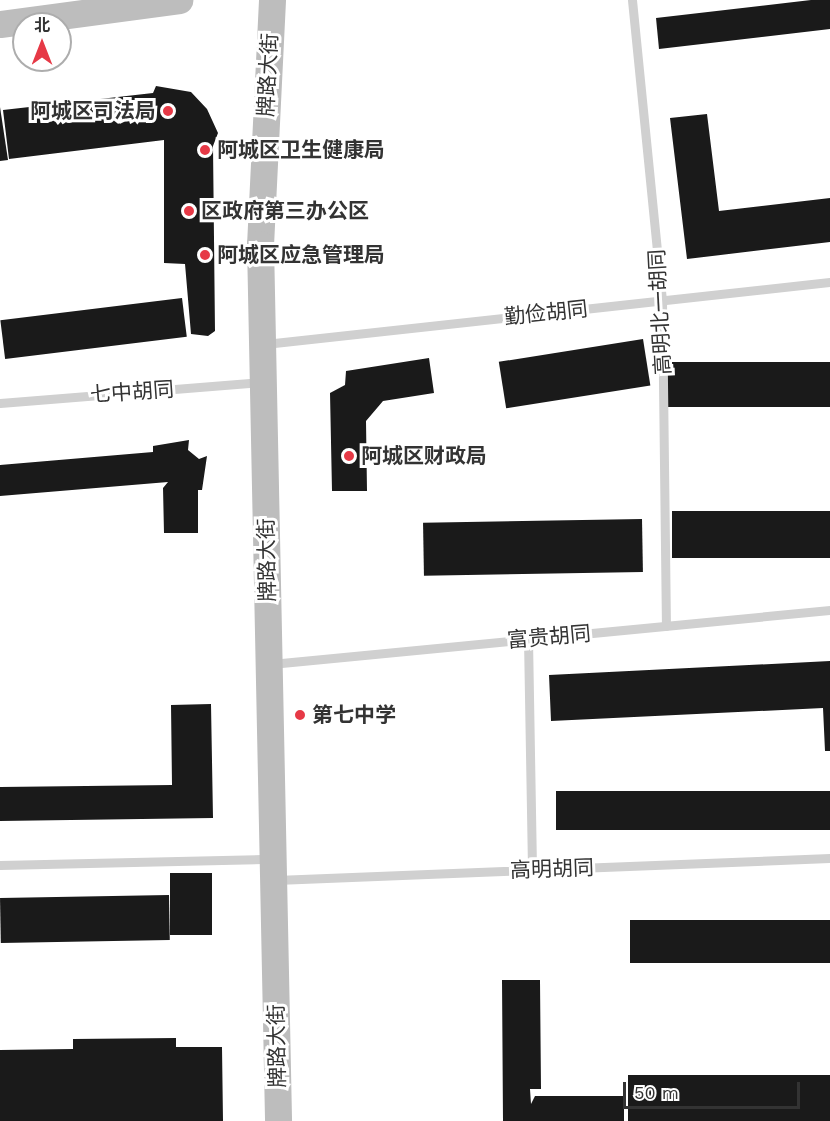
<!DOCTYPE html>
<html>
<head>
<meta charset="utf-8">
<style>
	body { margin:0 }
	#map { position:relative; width:830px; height:1121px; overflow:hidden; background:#fff; font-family:"Work Sans","Noto Sans SC",sans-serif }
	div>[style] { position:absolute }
	.building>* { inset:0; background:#1a1a1a; transform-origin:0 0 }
	.lane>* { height:9px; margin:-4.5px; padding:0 4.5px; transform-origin:4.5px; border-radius:4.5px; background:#d0d0d0 }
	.secondary>* { height:27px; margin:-13.5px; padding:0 13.5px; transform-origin:13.5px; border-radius:13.5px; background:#bdbdbd }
	.dots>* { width:16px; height:16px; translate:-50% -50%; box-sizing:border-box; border:3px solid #fff; border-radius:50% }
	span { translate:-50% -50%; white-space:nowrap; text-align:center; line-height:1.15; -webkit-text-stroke:6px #fff; paint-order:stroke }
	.street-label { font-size:21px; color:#333 }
	.poi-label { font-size:21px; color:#333; font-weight:700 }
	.right { translate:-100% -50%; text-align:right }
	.left { translate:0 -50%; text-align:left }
	.north { position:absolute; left:12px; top:12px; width:60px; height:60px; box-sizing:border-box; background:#fff; border:2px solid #adadad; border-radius:50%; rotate:0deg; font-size:16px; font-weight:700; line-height:24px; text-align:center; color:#333 }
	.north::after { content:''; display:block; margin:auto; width:21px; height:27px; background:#e63946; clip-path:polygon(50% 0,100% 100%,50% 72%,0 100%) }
	.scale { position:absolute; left:623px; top:1082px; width:177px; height:27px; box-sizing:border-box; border:3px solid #333; border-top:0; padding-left:8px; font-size:18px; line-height:21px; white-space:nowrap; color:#333; -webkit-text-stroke:4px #fff; paint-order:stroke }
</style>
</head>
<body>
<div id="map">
	<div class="building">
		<i style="clip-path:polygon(811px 0,830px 0,830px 29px,659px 49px,656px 18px)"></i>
		<i style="clip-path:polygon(156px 86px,191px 92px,207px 109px,218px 133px,213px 146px,215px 331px,208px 336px,191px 334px,185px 264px,164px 263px,164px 140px,9px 159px,3px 110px,153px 93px)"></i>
		<i style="clip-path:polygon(0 107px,8px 160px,0 161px)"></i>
		<i style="clip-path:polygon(707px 114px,719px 211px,830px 198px,830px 242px,687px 259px,670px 118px)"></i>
		<i style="left:182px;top:298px;width:39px;height:183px;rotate:83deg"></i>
		<i style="left:643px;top:339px;width:47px;height:146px;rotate:81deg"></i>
		<i style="clip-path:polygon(429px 358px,434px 393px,383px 401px,366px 421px,367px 491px,332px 491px,330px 393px,345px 385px,346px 371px)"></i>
		<i style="left:830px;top:362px;width:45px;height:163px;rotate:90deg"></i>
		<i style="clip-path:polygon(189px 440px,188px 450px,199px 459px,207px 456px,202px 490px,198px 490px,198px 533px,164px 533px,163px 488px,168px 482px,0 496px,0 465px,153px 452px,153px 446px)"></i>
		<i style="left:830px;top:511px;width:47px;height:158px;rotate:90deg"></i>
		<i style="left:642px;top:519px;width:53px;height:219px;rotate:89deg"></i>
		<i style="clip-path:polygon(830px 661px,830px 751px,825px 751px,823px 708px,551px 721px,549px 675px)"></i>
		<i style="clip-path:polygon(211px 704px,213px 818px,0 821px,0 787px,172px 785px,171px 705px)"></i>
		<i style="left:830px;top:791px;width:39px;height:274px;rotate:90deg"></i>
		<i style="left:170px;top:873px;width:42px;height:62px"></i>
		<i style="left:169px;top:895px;width:45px;height:169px;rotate:89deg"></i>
		<i style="left:830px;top:920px;width:43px;height:200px;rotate:90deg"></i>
		<i style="clip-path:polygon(502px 980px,540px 980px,541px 1089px,530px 1089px,531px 1104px,535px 1096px,624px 1096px,624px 1121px,503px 1121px)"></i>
		<i style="clip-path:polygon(176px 1038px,176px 1047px,222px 1047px,223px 1121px,0 1121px,0 1050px,73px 1049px,73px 1039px)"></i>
		<i style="left:628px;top:1075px;width:202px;height:46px"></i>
	</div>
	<div class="lane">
		<i style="left:632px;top:0;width:302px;rotate:84.3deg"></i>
		<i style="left:662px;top:301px;width:325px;rotate:89.3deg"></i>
		<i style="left:265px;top:344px;width:568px;rotate:-6.26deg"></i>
		<i style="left:0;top:403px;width:262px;rotate:-4.6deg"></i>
		<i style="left:528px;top:639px;width:231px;rotate:89deg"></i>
		<i style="left:271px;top:664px;width:562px;rotate:-5.52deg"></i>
		<i style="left:0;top:865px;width:271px;rotate:-1.3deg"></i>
		<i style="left:276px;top:880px;width:554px;rotate:-2.27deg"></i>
	</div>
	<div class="secondary">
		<i style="left:272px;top:0;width:244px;rotate:92.8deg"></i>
		<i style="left:260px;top:244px;width:877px;rotate:88.82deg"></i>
		<i style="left:0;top:24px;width:181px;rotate:-7.6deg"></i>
	</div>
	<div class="dots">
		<i style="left:168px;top:111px;background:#e63946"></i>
		<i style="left:205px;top:150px;background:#e63946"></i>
		<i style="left:189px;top:211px;background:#e63946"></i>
		<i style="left:205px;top:255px;background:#e63946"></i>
		<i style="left:349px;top:456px;background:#e63946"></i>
		<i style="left:300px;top:715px;background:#e63946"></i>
	</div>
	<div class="street-label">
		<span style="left:268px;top:75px;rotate:-87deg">牌路大街</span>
		<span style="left:660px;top:312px;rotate:-93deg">高明北一胡同</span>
		<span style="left:546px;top:313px;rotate:-6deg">勤俭胡同</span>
		<span style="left:132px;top:392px;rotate:-4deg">七中胡同</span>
		<span style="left:267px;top:560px;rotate:-91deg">牌路大街</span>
		<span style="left:549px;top:637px;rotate:-5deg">富贵胡同</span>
		<span style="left:552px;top:869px;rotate:-2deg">高明胡同</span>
		<span style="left:277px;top:1046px;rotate:-91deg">牌路大街</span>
	</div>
	<div class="poi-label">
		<span class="right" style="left:156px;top:111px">阿城区司法局</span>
		<span class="left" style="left:217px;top:150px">阿城区卫生健康局</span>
		<span class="left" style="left:201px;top:211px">区政府第三办公区</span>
		<span class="left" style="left:217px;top:255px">阿城区应急管理局</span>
		<span class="left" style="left:361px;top:456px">阿城区财政局</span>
		<span class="left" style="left:312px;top:715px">第七中学</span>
	</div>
	<div class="north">北</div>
	<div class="scale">50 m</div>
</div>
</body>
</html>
